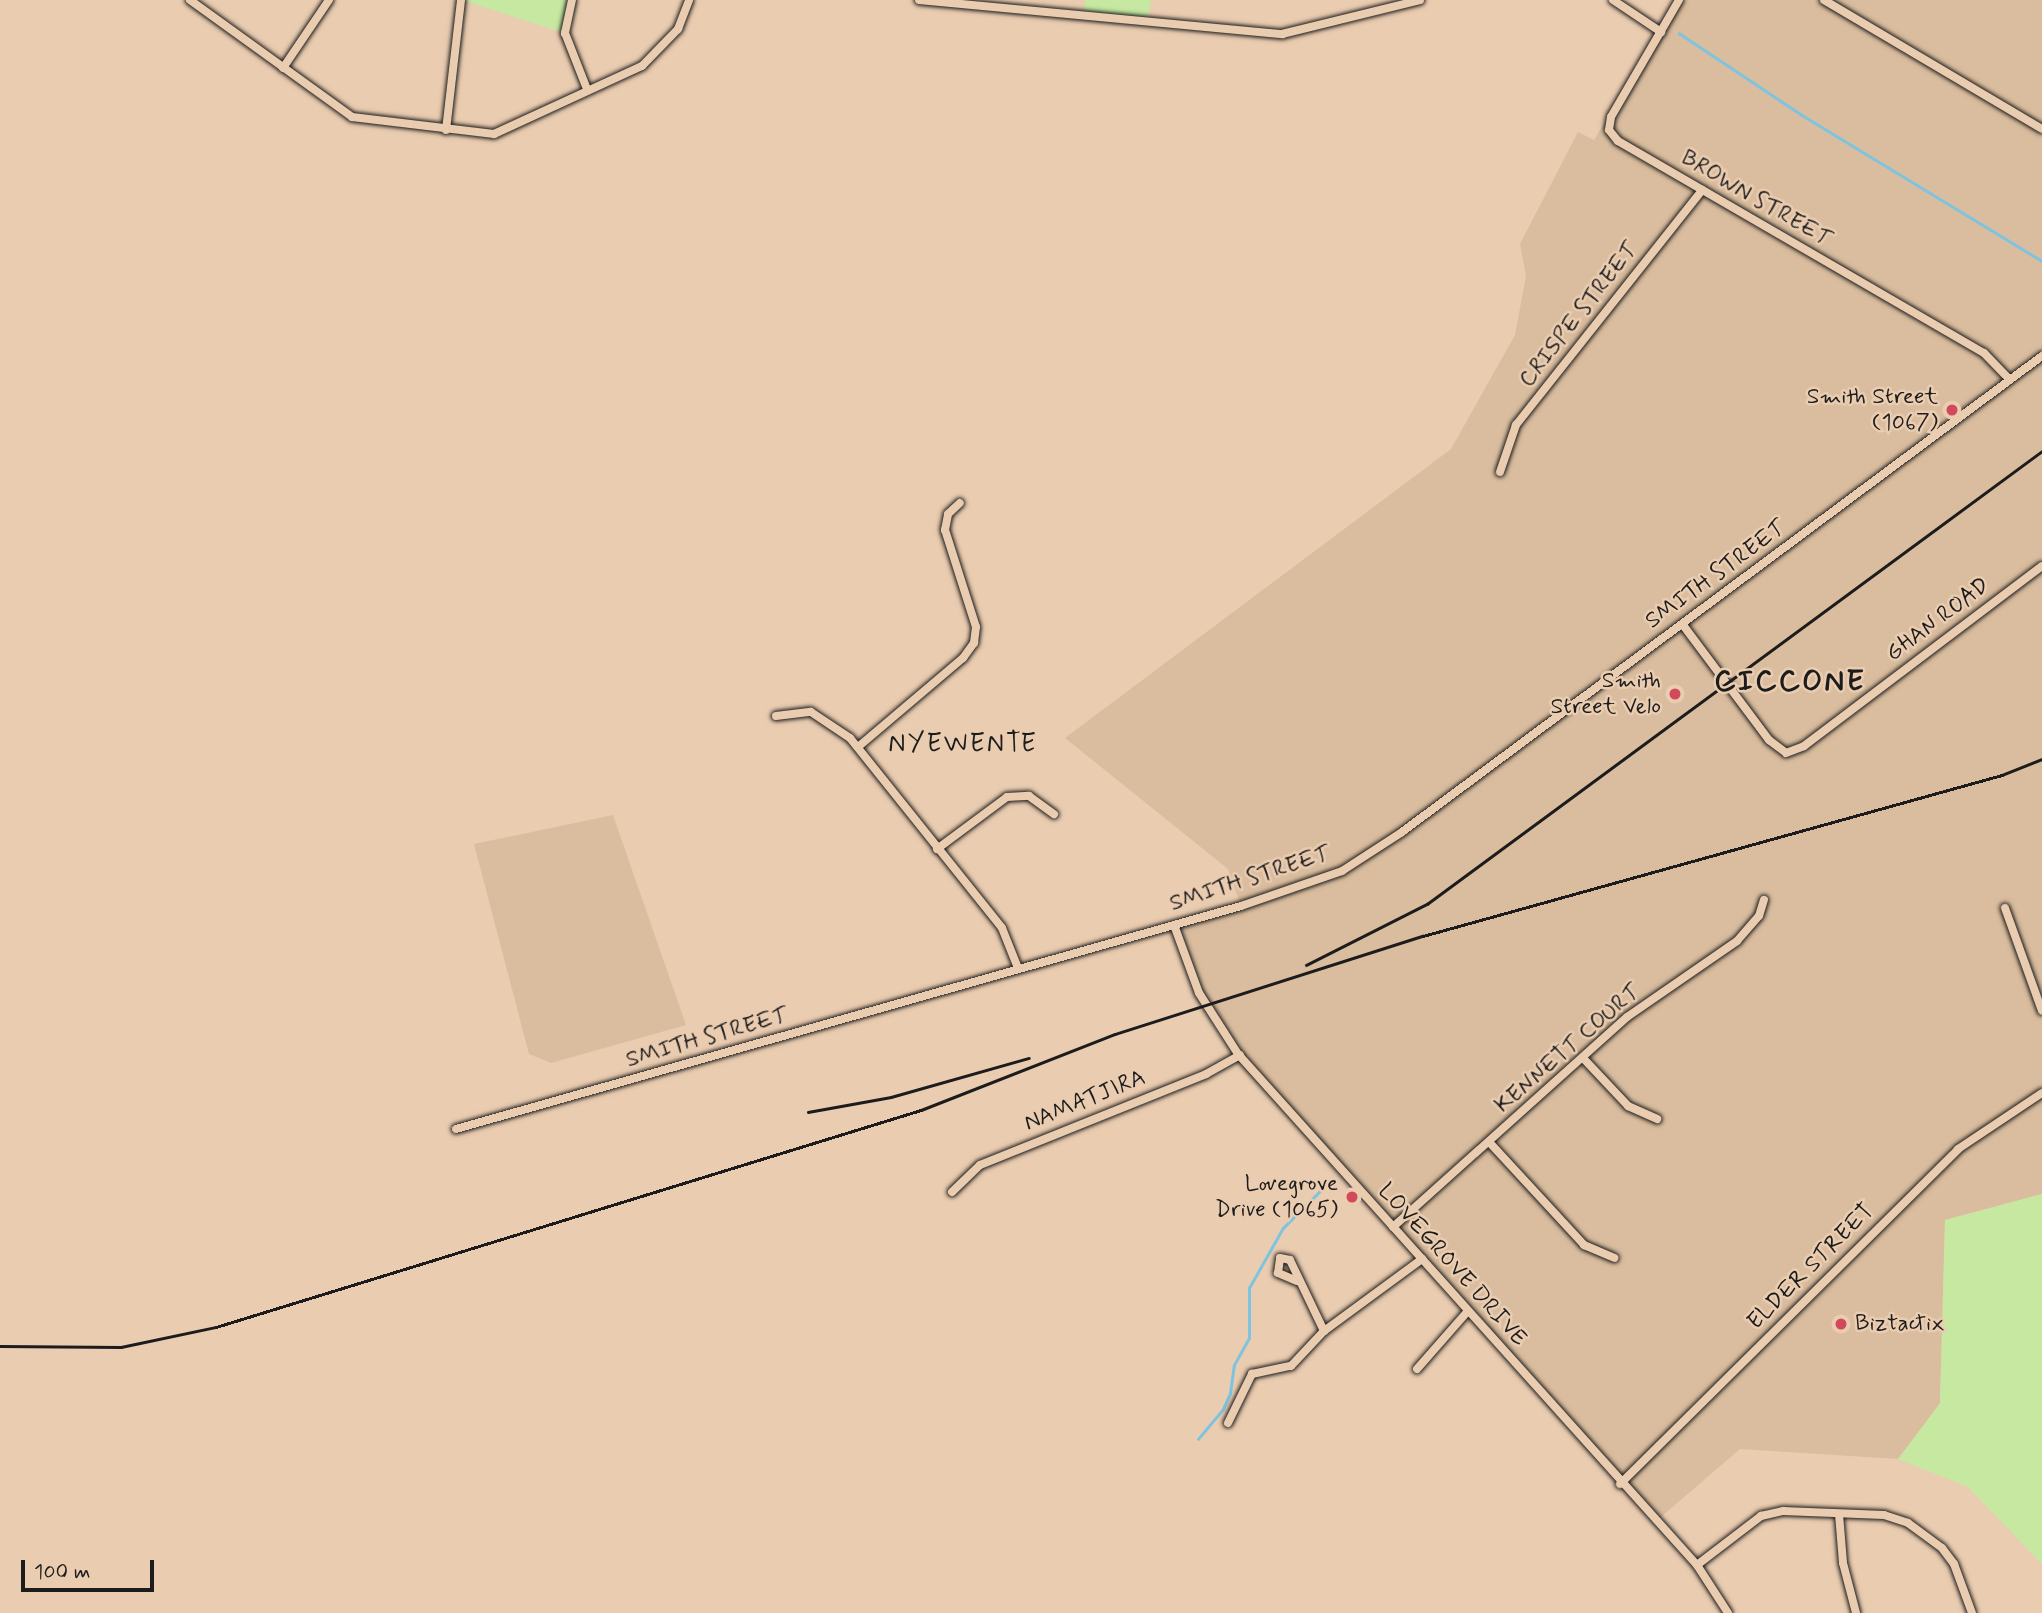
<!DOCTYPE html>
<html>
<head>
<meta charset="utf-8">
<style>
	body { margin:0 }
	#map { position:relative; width:2042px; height:1613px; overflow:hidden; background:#eaccb0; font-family:Mynerve,sans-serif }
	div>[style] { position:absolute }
	.built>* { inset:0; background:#dabd9e }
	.green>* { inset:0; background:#c6e8a1 }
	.stream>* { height:2.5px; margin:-1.25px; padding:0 1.25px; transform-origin:1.25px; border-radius:1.25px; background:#7ec4df }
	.roads { filter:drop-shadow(0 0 2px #1c1c1c) drop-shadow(0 0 2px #1c1c1c) }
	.street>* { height:8px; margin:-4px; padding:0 4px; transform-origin:4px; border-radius:4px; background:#eaccb0 }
	.rail>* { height:2.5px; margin:-1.25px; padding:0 1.25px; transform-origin:1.25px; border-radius:1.25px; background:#1c1c1c }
	.dots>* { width:19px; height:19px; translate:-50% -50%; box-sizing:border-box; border:4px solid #eaccb0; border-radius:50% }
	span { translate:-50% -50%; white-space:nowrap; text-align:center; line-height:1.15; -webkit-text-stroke:5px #eaccb0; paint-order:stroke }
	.street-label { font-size:23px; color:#1c1c1c }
	.poi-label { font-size:23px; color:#1c1c1c }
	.right { translate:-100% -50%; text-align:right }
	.left { translate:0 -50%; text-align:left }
	.quarter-label { font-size:26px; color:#1c1c1c; letter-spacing:2px }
	.district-label { font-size:30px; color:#1c1c1c; font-weight:700; letter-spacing:2px }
	.scale { position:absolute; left:21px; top:1560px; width:133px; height:32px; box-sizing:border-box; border:4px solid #1c1c1c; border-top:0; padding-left:9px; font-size:21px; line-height:24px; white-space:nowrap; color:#1c1c1c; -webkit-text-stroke:5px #eaccb0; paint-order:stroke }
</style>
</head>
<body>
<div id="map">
	<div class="built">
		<i style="clip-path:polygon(1679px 0,2042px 0,2042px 1194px,1945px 1220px,1940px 1404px,1898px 1459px,1740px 1449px,1654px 1523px,1240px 1055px,1210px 1013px,1174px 925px,1241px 906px,1228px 869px,1065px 738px,1451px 449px,1515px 335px,1526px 276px,1520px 244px,1578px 132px,1594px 140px)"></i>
		<i style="clip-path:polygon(613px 815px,686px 1025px,551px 1063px,529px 1054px,474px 844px)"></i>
	</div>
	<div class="green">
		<i style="clip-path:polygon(461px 0,572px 0,565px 33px)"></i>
		<i style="clip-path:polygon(1085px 0,1151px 0,1148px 21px,1084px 16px)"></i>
		<i style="clip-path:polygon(2042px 1194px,2042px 1564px,1968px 1487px,1898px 1459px,1940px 1403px,1945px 1220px)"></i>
	</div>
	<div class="stream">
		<i style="left:1679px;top:33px;width:148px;rotate:33.7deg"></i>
		<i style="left:1802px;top:115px;width:281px;rotate:31.3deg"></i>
		<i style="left:1198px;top:1439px;width:39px;rotate:-50deg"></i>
		<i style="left:1223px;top:1409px;width:17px;rotate:-66deg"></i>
		<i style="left:1230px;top:1393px;width:28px;rotate:-82deg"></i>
		<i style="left:1234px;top:1365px;width:31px;rotate:-61deg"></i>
		<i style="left:1249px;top:1338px;width:50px;rotate:-90deg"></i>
		<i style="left:1249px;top:1288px;width:69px;rotate:-60.5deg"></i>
		<i style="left:1283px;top:1228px;width:61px;rotate:-45deg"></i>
	</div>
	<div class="roads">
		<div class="street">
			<i style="left:190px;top:0;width:200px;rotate:35.8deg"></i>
			<i style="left:352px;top:117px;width:143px;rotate:6.8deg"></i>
			<i style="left:494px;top:134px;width:163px;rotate:-24.7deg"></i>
			<i style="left:642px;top:66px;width:52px;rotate:-45.8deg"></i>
			<i style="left:678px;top:29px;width:31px;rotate:-69deg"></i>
			<i style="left:572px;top:0;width:34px;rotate:102deg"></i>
			<i style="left:565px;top:33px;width:60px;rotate:68.6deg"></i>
			<i style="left:919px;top:0;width:365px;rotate:5.4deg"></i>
			<i style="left:1282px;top:34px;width:142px;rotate:-13.8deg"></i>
			<i style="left:1613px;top:0;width:58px;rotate:33.7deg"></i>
			<i style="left:1679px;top:0;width:135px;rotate:120.2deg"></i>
			<i style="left:1611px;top:117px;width:13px;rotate:99deg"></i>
			<i style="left:1609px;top:130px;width:14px;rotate:51deg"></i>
			<i style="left:1618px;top:141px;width:423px;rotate:30.1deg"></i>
			<i style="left:1984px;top:353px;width:37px;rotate:46deg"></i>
			<i style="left:1824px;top:0;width:253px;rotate:30.6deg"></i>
			<i style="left:283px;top:68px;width:82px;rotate:-55.9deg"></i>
			<i style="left:446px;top:130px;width:131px;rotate:-83.4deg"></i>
			<i style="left:1500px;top:472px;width:50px;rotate:-71.2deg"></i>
			<i style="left:1516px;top:425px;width:300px;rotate:-51.6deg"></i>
			<i style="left:1683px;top:625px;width:144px;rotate:53.2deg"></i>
			<i style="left:1769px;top:740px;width:21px;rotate:37deg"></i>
			<i style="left:1786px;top:753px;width:19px;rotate:-21deg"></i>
			<i style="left:1804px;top:746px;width:298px;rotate:-37.1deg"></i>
			<i style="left:776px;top:716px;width:35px;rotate:-7deg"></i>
			<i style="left:811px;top:712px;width:47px;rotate:33.7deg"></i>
			<i style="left:850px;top:738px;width:243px;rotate:51.3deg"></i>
			<i style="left:1002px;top:928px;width:43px;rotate:68.2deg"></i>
			<i style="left:858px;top:747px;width:138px;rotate:-40.3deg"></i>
			<i style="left:963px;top:658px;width:19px;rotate:-54deg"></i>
			<i style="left:974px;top:643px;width:16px;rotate:-83deg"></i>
			<i style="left:976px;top:627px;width:102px;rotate:-107.7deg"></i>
			<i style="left:945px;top:530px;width:16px;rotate:-79deg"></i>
			<i style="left:948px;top:514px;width:16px;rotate:-43deg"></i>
			<i style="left:937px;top:849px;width:87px;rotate:-36.6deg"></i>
			<i style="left:1007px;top:797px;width:22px;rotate:-3deg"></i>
			<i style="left:1029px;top:796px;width:31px;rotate:36deg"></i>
			<i style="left:2005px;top:908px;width:109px;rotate:70.2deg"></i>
			<i style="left:1174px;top:925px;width:72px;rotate:69.8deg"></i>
			<i style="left:1199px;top:993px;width:72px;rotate:57.4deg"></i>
			<i style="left:1238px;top:1054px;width:687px;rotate:48.07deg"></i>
			<i style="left:1697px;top:1565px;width:57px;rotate:57.1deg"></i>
			<i style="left:1583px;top:1058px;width:66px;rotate:46.8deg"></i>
			<i style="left:1628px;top:1106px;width:32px;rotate:24deg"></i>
			<i style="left:456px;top:1129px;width:816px;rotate:-15.86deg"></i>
			<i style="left:1241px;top:906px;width:107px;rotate:-19.1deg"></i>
			<i style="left:1342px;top:871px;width:72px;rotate:-33deg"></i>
			<i style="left:1402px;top:832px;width:798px;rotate:-36.64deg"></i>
			<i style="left:1490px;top:1143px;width:139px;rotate:47.3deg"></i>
			<i style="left:1584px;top:1245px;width:33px;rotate:23deg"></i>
			<i style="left:952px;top:1192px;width:39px;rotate:-44deg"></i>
			<i style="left:980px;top:1165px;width:244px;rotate:-21.9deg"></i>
			<i style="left:1206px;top:1074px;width:39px;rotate:-29deg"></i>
			<i style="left:1393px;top:1227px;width:314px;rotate:-41.9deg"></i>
			<i style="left:1627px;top:1017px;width:134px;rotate:-34.6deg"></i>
			<i style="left:1737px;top:941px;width:33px;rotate:-49deg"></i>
			<i style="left:1759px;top:916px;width:17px;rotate:-73deg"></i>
			<i style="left:1297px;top:1281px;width:21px;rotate:-157deg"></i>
			<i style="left:1278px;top:1273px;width:15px;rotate:-82deg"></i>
			<i style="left:1280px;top:1258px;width:10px;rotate:11deg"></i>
			<i style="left:1290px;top:1260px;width:79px;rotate:64.4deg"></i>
			<i style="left:1417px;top:1369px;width:77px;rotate:-48.7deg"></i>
			<i style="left:1228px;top:1423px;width:55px;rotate:-63.9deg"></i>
			<i style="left:1252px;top:1374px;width:40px;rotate:-12deg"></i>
			<i style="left:1291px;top:1366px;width:48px;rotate:-46.7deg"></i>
			<i style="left:1324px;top:1331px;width:122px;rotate:-36.3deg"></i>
			<i style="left:1620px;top:1484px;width:476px;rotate:-44.7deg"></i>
			<i style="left:1958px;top:1149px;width:101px;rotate:-33.7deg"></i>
			<i style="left:1839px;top:1514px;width:49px;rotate:85.3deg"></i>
			<i style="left:1843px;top:1563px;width:52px;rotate:75.4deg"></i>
			<i style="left:1697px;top:1565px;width:81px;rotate:-37.4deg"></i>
			<i style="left:1761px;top:1516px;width:23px;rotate:-13deg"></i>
			<i style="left:1783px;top:1511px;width:101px;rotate:2.3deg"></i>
			<i style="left:1884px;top:1515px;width:25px;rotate:18deg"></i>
			<i style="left:1908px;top:1523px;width:42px;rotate:36.3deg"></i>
			<i style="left:1942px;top:1548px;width:20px;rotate:53deg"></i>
			<i style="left:1954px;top:1564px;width:52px;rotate:69.8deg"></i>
		</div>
	</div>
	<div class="rail">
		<i style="left:1306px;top:965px;width:136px;rotate:-26.8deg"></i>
		<i style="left:1427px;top:904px;width:764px;rotate:-36.37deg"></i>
		<i style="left:808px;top:1112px;width:84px;rotate:-10.2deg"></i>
		<i style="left:891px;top:1097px;width:143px;rotate:-15.8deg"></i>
		<i style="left:0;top:1346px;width:121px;rotate:0.5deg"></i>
		<i style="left:121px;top:1347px;width:97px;rotate:-11.9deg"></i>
		<i style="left:216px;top:1327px;width:738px;rotate:-17.11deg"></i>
		<i style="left:921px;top:1110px;width:208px;rotate:-21.4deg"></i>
		<i style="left:1115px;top:1034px;width:323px;rotate:-17.7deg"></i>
		<i style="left:1423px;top:936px;width:601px;rotate:-15.54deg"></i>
		<i style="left:2002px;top:775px;width:43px;rotate:-21.8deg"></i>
	</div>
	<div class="dots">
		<i style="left:1952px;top:410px;background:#d1495b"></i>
		<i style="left:1675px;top:694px;background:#d1495b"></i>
		<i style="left:1352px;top:1197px;background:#d1495b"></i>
		<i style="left:1841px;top:1324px;background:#d1495b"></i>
	</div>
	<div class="street-label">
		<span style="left:1756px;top:199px;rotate:30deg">BROWN STREET</span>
		<span style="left:1579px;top:315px;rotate:-52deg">CRISPE STREET</span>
		<span style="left:1716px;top:575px;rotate:-36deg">SMITH STREET</span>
		<span style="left:1938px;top:620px;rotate:-37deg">GHAN ROAD</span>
		<span style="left:1250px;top:879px;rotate:-18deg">SMITH STREET</span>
		<span style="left:707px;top:1038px;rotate:-16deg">SMITH STREET</span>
		<span style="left:1568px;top:1049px;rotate:-41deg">KENNETT COURT</span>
		<span style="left:1085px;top:1101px;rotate:-22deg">NAMATJIRA</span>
		<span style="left:1452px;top:1265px;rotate:48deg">LOVEGROVE DRIVE</span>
		<span style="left:1811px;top:1267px;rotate:-45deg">ELDER STREET</span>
	</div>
	<div class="poi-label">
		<span class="right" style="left:1938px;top:410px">Smith Street<br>(1067)</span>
		<span class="right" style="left:1661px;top:694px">Smith<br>Street Velo</span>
		<span class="right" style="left:1338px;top:1197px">Lovegrove<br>Drive (1065)</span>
		<span class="left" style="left:1855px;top:1324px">Biztactix</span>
	</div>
	<div class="quarter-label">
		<span style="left:963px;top:745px">NYEWENTE</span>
	</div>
	<div class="district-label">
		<span style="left:1790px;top:682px">CICCONE</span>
	</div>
	<div class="scale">100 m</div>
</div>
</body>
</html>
